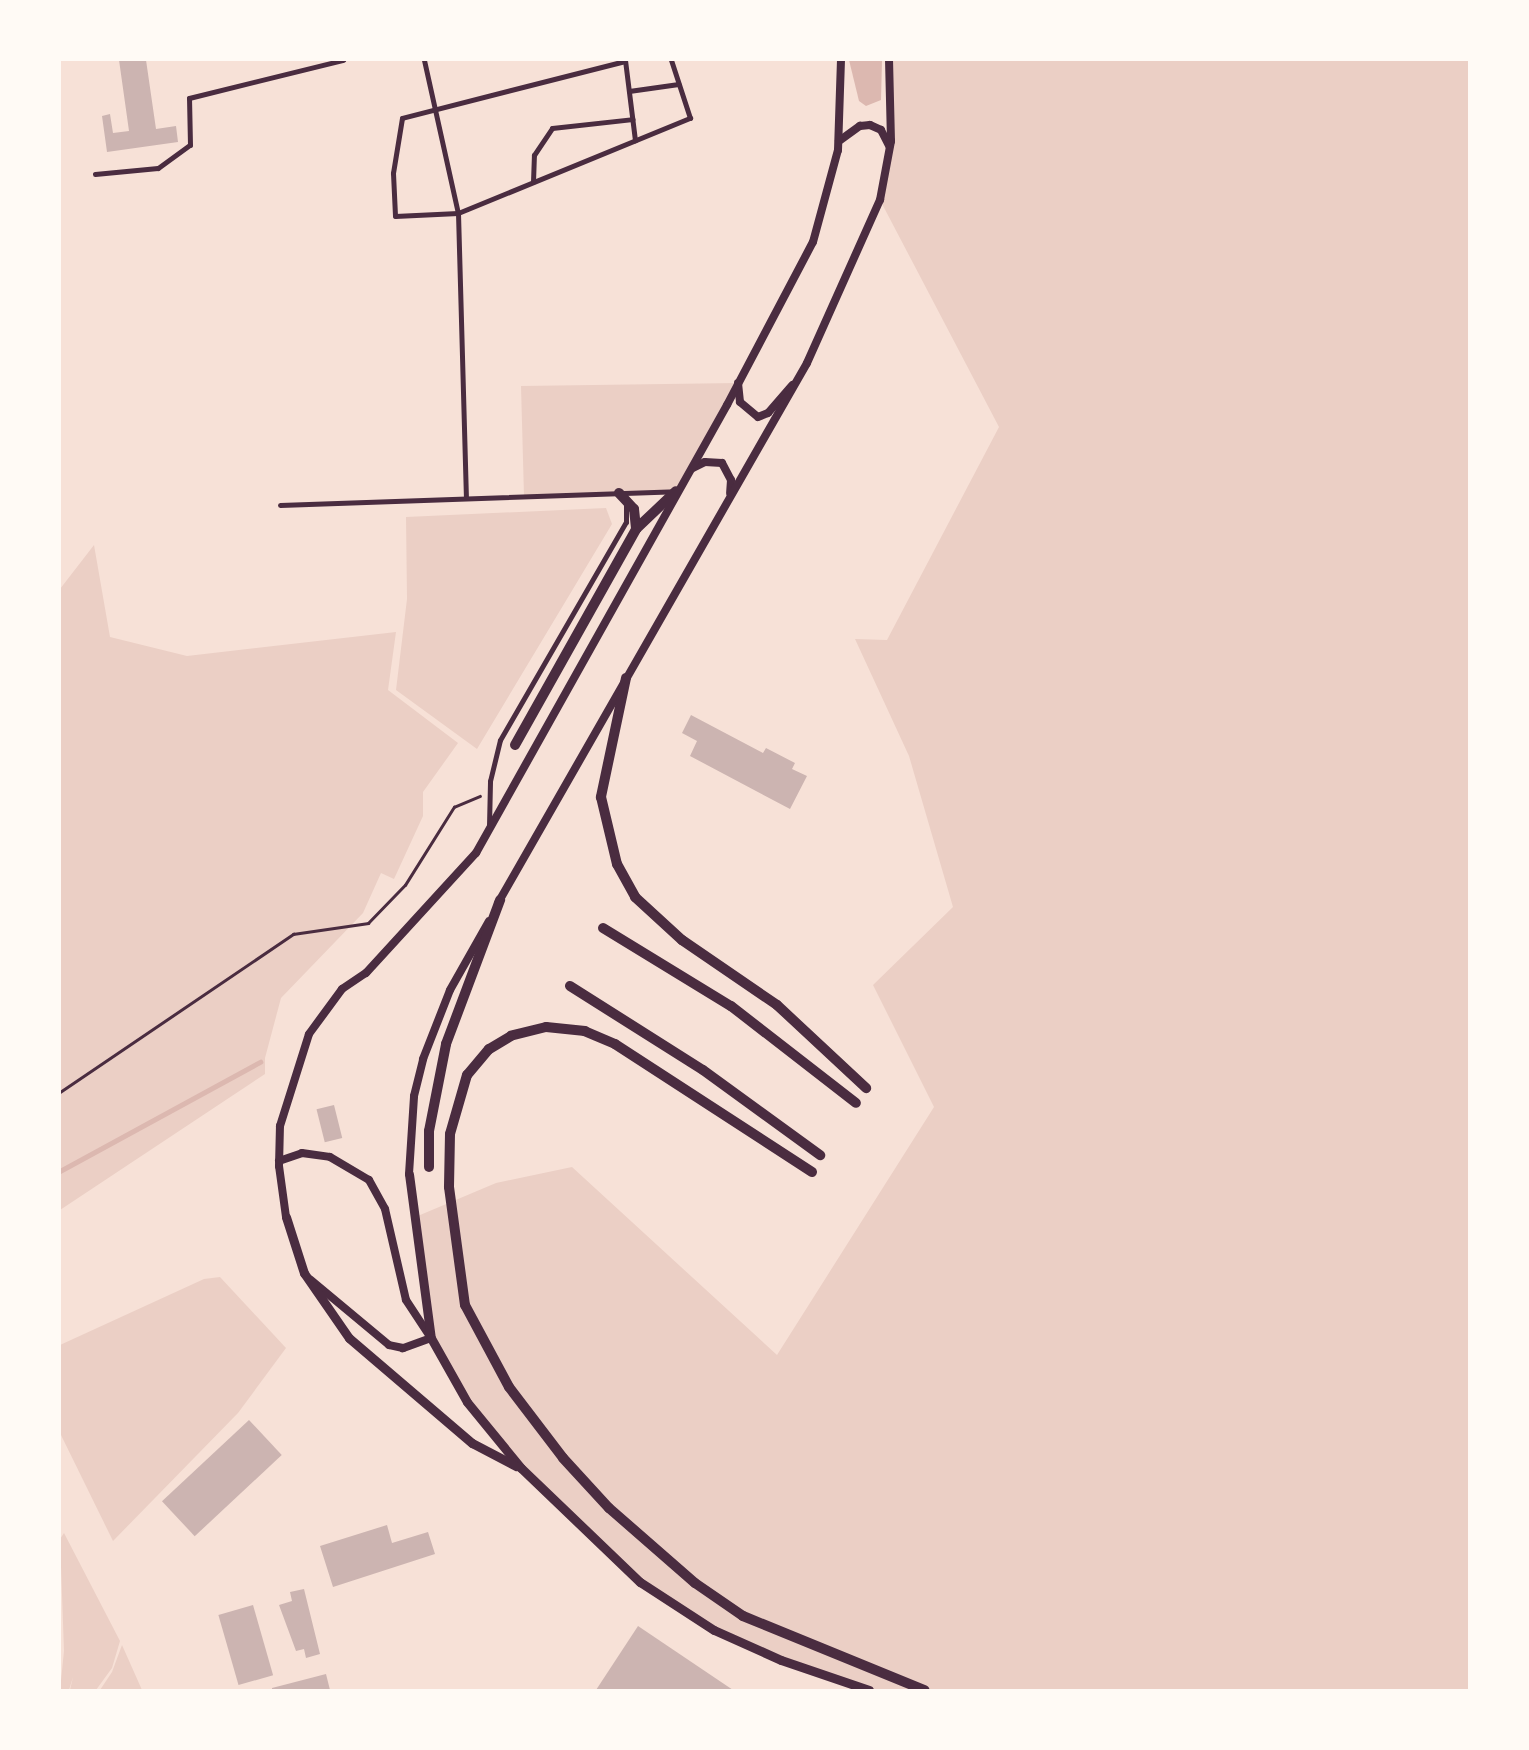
<!DOCTYPE html>
<html>
<head>
<meta charset="utf-8">
<style>
	body { margin:0 }
	#map { position:relative; width:1529px; height:1750px; overflow:hidden; background:#f7e1d7; font-family:"Archivo Narrow",sans-serif }
	div>[style] { position:absolute }
	.green>* { inset:0; background:#ebcfc5 }
	.water>* { inset:0; background:#dcb8b0 }
	.stream>* { height:4.5px; margin:-2.25px; padding:0 2.25px; transform-origin:2.25px; border-radius:2.25px; background:#dcb8b0 }
	.building>* { inset:0; background:#ccb4b1; transform-origin:0 0 }
	.path>* { height:2.5px; margin:-1.25px; padding:0 1.25px; transform-origin:1.25px; border-radius:1.25px; background:#4a2c40 }
	.minor>* { height:5px; margin:-2.5px; padding:0 2.5px; transform-origin:2.5px; border-radius:2.5px; background:#4a2c40 }
	.secondary>* { height:8px; margin:-4px; padding:0 4px; transform-origin:4px; border-radius:4px; background:#4a2c40 }
	.primary>* { height:9px; margin:-4.5px; padding:0 4.5px; transform-origin:4.5px; border-radius:4.5px; background:#4a2c40 }
	.trunk>* { height:10px; margin:-5px; padding:0 5px; transform-origin:5px; border-radius:5px; background:#4a2c40 }
	span { translate:-50% -50%; white-space:nowrap; text-align:center; line-height:1.15; -webkit-text-stroke:5px #fffaf5; paint-order:stroke }
	.frame { position:absolute; inset:0; border:61px solid #fffaf5; pointer-events:none }
</style>
</head>
<body>
<div id="map">
	<div class="green">
		<i style="clip-path:polygon(889px 60px,1469px 60px,1469px 1690px,869px 1690px,714px 1630px,640px 1582px,489px 1432px,431px 1338px,413px 1218px,496px 1183px,572px 1167px,777px 1355px,934px 1107px,873px 985px,953px 907px,909px 756px,855px 639px,887px 640px,999px 427px,880px 200px,887px 172px)"></i>
		<i style="clip-path:polygon(738px 383px,676px 491px,524px 496px,521px 386px)"></i>
		<i style="clip-path:polygon(606px 508px,612px 524px,477px 749px,396px 690px,407px 599px,406px 517px)"></i>
		<i style="clip-path:polygon(94px 545px,110px 637px,187px 656px,396px 632px,388px 690px,458px 743px,423px 792px,423px 816px,394px 879px,381px 873px,363px 913px,281px 998px,265px 1058px,265px 1074px,60px 1210px,60px 589px)"></i>
		<i style="clip-path:polygon(220px 1277px,286px 1348px,238px 1413px,113px 1541px,60px 1433px,60px 1345px,204px 1279px)"></i>
		<i style="clip-path:polygon(64px 1533px,120px 1641px,112px 1668px,96px 1690px,70px 1690px,73px 1677px,69px 1690px,60px 1690px,64px 1651px,60px 1539px)"></i>
		<i style="clip-path:polygon(122px 1645px,142px 1690px,100px 1690px,112px 1672px)"></i>
	</div>
	<div class="water">
		<i style="clip-path:polygon(849px 60px,882px 60px,881px 100px,866px 106px,859px 101px)"></i>
	</div>
	<div class="stream">
		<i style="left:60px;top:1171px;width:228px;rotate:-28.6deg"></i>
	</div>
	<div class="building">
		<i style="clip-path:polygon(119px 60px,146px 60px,156px 129px,176px 126px,178px 142px,107px 152px,102px 116px,110px 114px,113px 133px,129px 131px)"></i>
		<i style="clip-path:polygon(691px 715px,763px 753px,766px 748px,795px 763px,792px 769px,807px 776px,790px 809px,690px 756px,697px 741px,682px 733px)"></i>
		<i style="left:334px;top:1105px;width:34px;height:18px;rotate:76deg"></i>
		<i style="left:249px;top:1420px;width:48px;height:119px;rotate:47deg"></i>
		<i style="clip-path:polygon(387px 1525px,392px 1543px,428px 1532px,435px 1554px,333px 1587px,320px 1546px)"></i>
		<i style="clip-path:polygon(304px 1589px,320px 1654px,306px 1658px,304px 1649px,296px 1651px,279px 1605px,292px 1601px,290px 1592px)"></i>
		<i style="left:253px;top:1605px;width:73px;height:36px;rotate:74deg"></i>
		<i style="clip-path:polygon(638px 1626px,733px 1690px,596px 1690px)"></i>
		<i style="clip-path:polygon(326px 1674px,330px 1690px,272px 1690px,272px 1688px)"></i>
	</div>
	<div class="path">
		<i style="left:60px;top:1092px;width:282px;rotate:-34.1deg"></i>
		<i style="left:293px;top:934px;width:76px;rotate:-8.3deg"></i>
		<i style="left:368px;top:923px;width:53px;rotate:-45.8deg"></i>
		<i style="left:405px;top:885px;width:92px;rotate:-57.9deg"></i>
		<i style="left:454px;top:807px;width:28px;rotate:-23deg"></i>
	</div>
	<div class="minor">
		<i style="left:424px;top:60px;width:157px;rotate:77.5deg"></i>
		<i style="left:458px;top:213px;width:285px;rotate:88.4deg"></i>
		<i style="left:625px;top:60px;width:81px;rotate:82.9deg"></i>
		<i style="left:625px;top:61px;width:230px;rotate:165.7deg"></i>
		<i style="left:402px;top:118px;width:56px;rotate:99.3deg"></i>
		<i style="left:393px;top:173px;width:43px;rotate:87.3deg"></i>
		<i style="left:395px;top:216px;width:63px;rotate:-2.7deg"></i>
		<i style="left:458px;top:213px;width:251px;rotate:-22.3deg"></i>
		<i style="left:690px;top:118px;width:61px;rotate:-108.1deg"></i>
		<i style="left:629px;top:91px;width:50px;rotate:-8deg"></i>
		<i style="left:95px;top:174px;width:63px;rotate:-5.4deg"></i>
		<i style="left:158px;top:168px;width:39px;rotate:-36deg"></i>
		<i style="left:190px;top:145px;width:47px;rotate:-91.2deg"></i>
		<i style="left:189px;top:98px;width:159px;rotate:-13.9deg"></i>
		<i style="left:533px;top:182px;width:27px;rotate:-88deg"></i>
		<i style="left:534px;top:155px;width:32px;rotate:-56deg"></i>
		<i style="left:552px;top:128px;width:81px;rotate:-6.3deg"></i>
		<i style="left:280px;top:505px;width:396px;rotate:-2deg"></i>
		<i style="left:489px;top:826px;width:45px;rotate:-88.7deg"></i>
		<i style="left:490px;top:781px;width:42px;rotate:-76.3deg"></i>
		<i style="left:500px;top:740px;width:252px;rotate:-60deg"></i>
		<i style="left:626px;top:522px;width:18px;rotate:-90deg"></i>
	</div>
	<div class="secondary">
		<i style="left:839px;top:141px;width:26px;rotate:-36deg"></i>
		<i style="left:860px;top:126px;width:10px;rotate:-6deg"></i>
		<i style="left:870px;top:125px;width:12px;rotate:24deg"></i>
		<i style="left:881px;top:130px;width:18px;rotate:63deg"></i>
		<i style="left:738px;top:383px;width:19px;rotate:84deg"></i>
		<i style="left:740px;top:402px;width:23px;rotate:40deg"></i>
		<i style="left:758px;top:417px;width:11px;rotate:-22deg"></i>
		<i style="left:768px;top:413px;width:37px;rotate:-49deg"></i>
		<i style="left:693px;top:468px;width:13px;rotate:-27deg"></i>
		<i style="left:705px;top:462px;width:17px;rotate:3deg"></i>
		<i style="left:722px;top:463px;width:19px;rotate:62deg"></i>
		<i style="left:731px;top:480px;width:13px;rotate:94deg"></i>
		<i style="left:498px;top:903px;width:622px;rotate:-60.22deg"></i>
		<i style="left:807px;top:363px;width:179px;rotate:-65.9deg"></i>
		<i style="left:880px;top:200px;width:60px;rotate:-79.4deg"></i>
		<i style="left:891px;top:141px;width:81px;rotate:-91.4deg"></i>
		<i style="left:279px;top:1161px;width:24px;rotate:-19deg"></i>
		<i style="left:302px;top:1153px;width:28px;rotate:8deg"></i>
		<i style="left:330px;top:1157px;width:45px;rotate:30.5deg"></i>
		<i style="left:369px;top:1180px;width:33px;rotate:61deg"></i>
		<i style="left:385px;top:1209px;width:93px;rotate:77deg"></i>
		<i style="left:406px;top:1300px;width:45px;rotate:56.7deg"></i>
		<i style="left:431px;top:1338px;width:30px;rotate:160deg"></i>
		<i style="left:403px;top:1348px;width:14px;rotate:-168deg"></i>
		<i style="left:389px;top:1345px;width:102px;rotate:-140.2deg"></i>
		<i style="left:409px;top:1174px;width:78px;rotate:-86.3deg"></i>
		<i style="left:414px;top:1096px;width:38px;rotate:-76deg"></i>
		<i style="left:423px;top:1059px;width:74px;rotate:-68.6deg"></i>
		<i style="left:450px;top:990px;width:79px;rotate:-60.5deg"></i>
		<i style="left:286px;top:1217px;width:51px;rotate:-97.8deg"></i>
		<i style="left:279px;top:1166px;width:40px;rotate:-88.6deg"></i>
		<i style="left:280px;top:1126px;width:96px;rotate:-72.5deg"></i>
		<i style="left:309px;top:1034px;width:56px;rotate:-53.7deg"></i>
		<i style="left:342px;top:989px;width:29px;rotate:-34deg"></i>
		<i style="left:366px;top:973px;width:163px;rotate:-47.5deg"></i>
		<i style="left:476px;top:853px;width:514px;rotate:-60.74deg"></i>
		<i style="left:727px;top:405px;width:184px;rotate:-62.2deg"></i>
		<i style="left:813px;top:242px;width:95px;rotate:-74.8deg"></i>
		<i style="left:838px;top:150px;width:90px;rotate:-88.1deg"></i>
	</div>
	<div class="primary">
		<i style="left:409px;top:1174px;width:165px;rotate:82.4deg"></i>
		<i style="left:431px;top:1338px;width:73px;rotate:60.6deg"></i>
		<i style="left:467px;top:1402px;width:85px;rotate:50.7deg"></i>
		<i style="left:521px;top:1468px;width:165px;rotate:43.8deg"></i>
		<i style="left:640px;top:1582px;width:88px;rotate:33deg"></i>
		<i style="left:714px;top:1630px;width:73px;rotate:24.1deg"></i>
		<i style="left:781px;top:1660px;width:93px;rotate:18.8deg"></i>
		<i style="left:286px;top:1217px;width:59px;rotate:72.2deg"></i>
		<i style="left:304px;top:1273px;width:79px;rotate:55.3deg"></i>
		<i style="left:349px;top:1338px;width:162px;rotate:40.5deg"></i>
		<i style="left:472px;top:1443px;width:50px;rotate:27.6deg"></i>
	</div>
	<div class="trunk">
		<i style="left:619px;top:493px;width:22px;rotate:47deg"></i>
		<i style="left:634px;top:509px;width:20px;rotate:84deg"></i>
		<i style="left:626px;top:678px;width:122px;rotate:101.9deg"></i>
		<i style="left:601px;top:797px;width:69px;rotate:76.6deg"></i>
		<i style="left:617px;top:864px;width:38px;rotate:61deg"></i>
		<i style="left:635px;top:897px;width:64px;rotate:42.5deg"></i>
		<i style="left:682px;top:940px;width:115px;rotate:34.4deg"></i>
		<i style="left:777px;top:1005px;width:122px;rotate:43deg"></i>
		<i style="left:515px;top:745px;width:248px;rotate:-60.7deg"></i>
		<i style="left:636px;top:529px;width:55px;rotate:-43.5deg"></i>
		<i style="left:603px;top:928px;width:150px;rotate:31.4deg"></i>
		<i style="left:731px;top:1006px;width:158px;rotate:37.8deg"></i>
		<i style="left:570px;top:986px;width:157px;rotate:32.3deg"></i>
		<i style="left:703px;top:1070px;width:145px;rotate:36deg"></i>
		<i style="left:429px;top:1167px;width:36px;rotate:-90deg"></i>
		<i style="left:429px;top:1131px;width:89px;rotate:-78.9deg"></i>
		<i style="left:446px;top:1044px;width:154px;rotate:-69.4deg"></i>
		<i style="left:812px;top:1172px;width:235px;rotate:-147deg"></i>
		<i style="left:615px;top:1044px;width:33px;rotate:-157deg"></i>
		<i style="left:585px;top:1031px;width:39px;rotate:-174deg"></i>
		<i style="left:546px;top:1027px;width:36px;rotate:166deg"></i>
		<i style="left:511px;top:1036px;width:26px;rotate:149deg"></i>
		<i style="left:489px;top:1049px;width:34px;rotate:130deg"></i>
		<i style="left:467px;top:1075px;width:61px;rotate:106.1deg"></i>
		<i style="left:450px;top:1134px;width:53px;rotate:91.1deg"></i>
		<i style="left:449px;top:1187px;width:119px;rotate:82.3deg"></i>
		<i style="left:465px;top:1305px;width:93px;rotate:61.8deg"></i>
		<i style="left:509px;top:1387px;width:89px;rotate:52.7deg"></i>
		<i style="left:563px;top:1458px;width:68px;rotate:47.4deg"></i>
		<i style="left:609px;top:1508px;width:114px;rotate:41.1deg"></i>
		<i style="left:695px;top:1583px;width:58px;rotate:34.5deg"></i>
		<i style="left:743px;top:1616px;width:196px;rotate:22.2deg"></i>
	</div>
	<div class="frame"></div>
</div>
</body>
</html>
